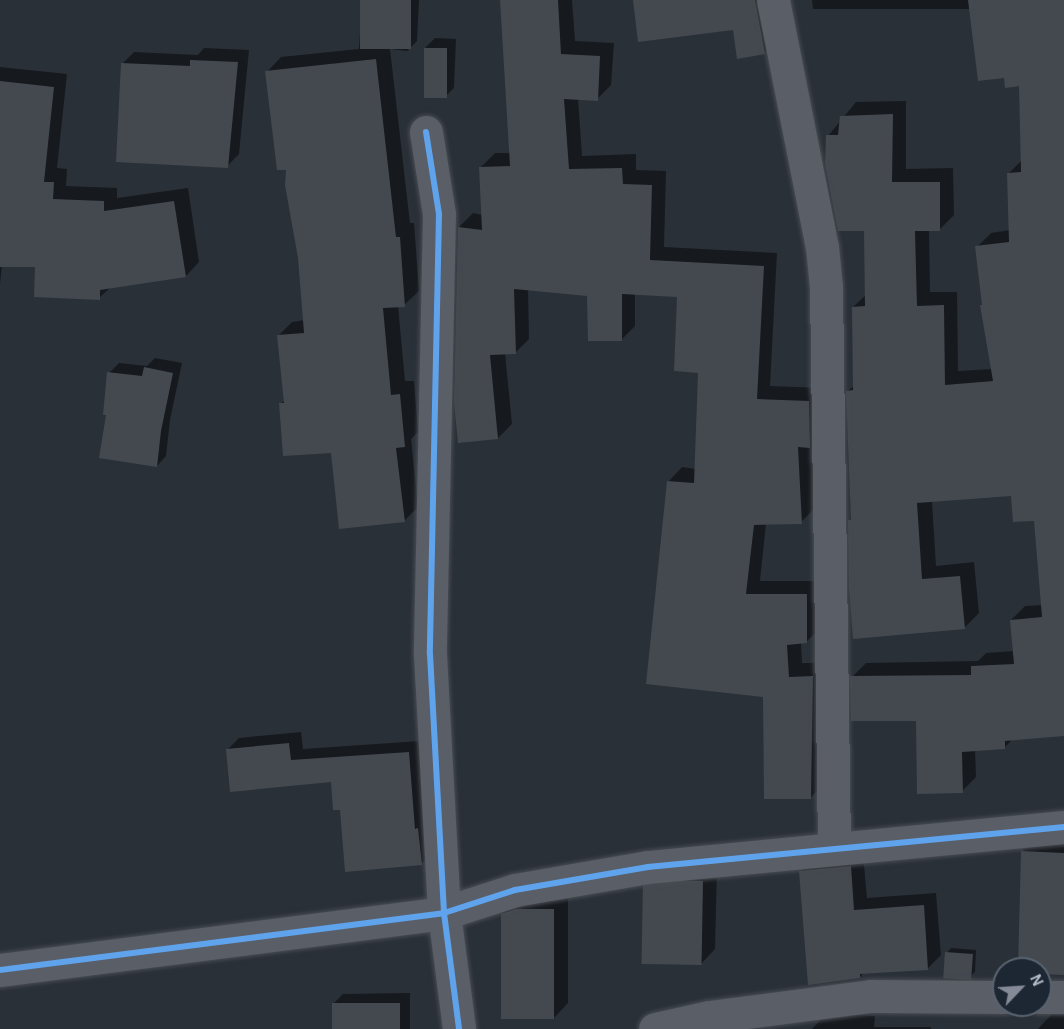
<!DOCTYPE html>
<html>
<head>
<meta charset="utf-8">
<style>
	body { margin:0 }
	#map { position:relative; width:1064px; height:1029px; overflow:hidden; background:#2a3038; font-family:"Alegreya Sans",sans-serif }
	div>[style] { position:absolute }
	.shadow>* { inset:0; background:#0007 }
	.building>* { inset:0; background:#444950; transform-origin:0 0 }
	.roads { filter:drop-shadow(0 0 2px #484c53) drop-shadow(0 0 2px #484c53) }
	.minor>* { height:33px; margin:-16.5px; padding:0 16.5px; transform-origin:16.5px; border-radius:16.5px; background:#5a5e66 }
	.cycleway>* { height:6px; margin:-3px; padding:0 3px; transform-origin:3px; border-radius:3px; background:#60a3ed }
	span { translate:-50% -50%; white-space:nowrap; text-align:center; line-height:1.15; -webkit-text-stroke:6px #1d2633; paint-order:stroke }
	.north { position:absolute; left:992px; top:957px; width:60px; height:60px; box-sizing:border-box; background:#1d2633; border:2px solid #59626f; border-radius:50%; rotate:65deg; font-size:16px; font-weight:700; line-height:24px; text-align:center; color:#b4bcc9 }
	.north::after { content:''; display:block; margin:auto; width:21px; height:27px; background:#848b96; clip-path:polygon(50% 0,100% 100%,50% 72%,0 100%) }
</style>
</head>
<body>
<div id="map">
	<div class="shadow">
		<i style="clip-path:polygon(362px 0,419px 0,417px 41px,407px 51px,390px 49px,410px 223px,414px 223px,419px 291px,404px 305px,398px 306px,405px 381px,414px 381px,418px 432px,411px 439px,418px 507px,404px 521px,281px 404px,285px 400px,278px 336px,292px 322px,305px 320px,300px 258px,287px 169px,267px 72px,281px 57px,359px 49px)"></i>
		<i style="clip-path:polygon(501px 0,572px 0,575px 41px,614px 43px,611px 85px,597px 99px,578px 98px,582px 156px,636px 154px,636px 170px,666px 171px,664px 247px,777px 253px,770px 386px,822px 388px,815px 508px,801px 522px,766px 523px,760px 581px,820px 581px,820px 628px,806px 642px,801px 642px,802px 663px,826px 663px,825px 783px,811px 797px,669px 481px,682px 467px,696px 469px,699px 371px,679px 296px,635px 293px,635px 326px,621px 340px,589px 295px,528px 288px,529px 339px,515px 353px,505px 353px,512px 424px,498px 438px,459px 227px,473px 213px,483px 215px,481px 167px,495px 153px,511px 153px)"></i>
		<i style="clip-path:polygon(634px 0,770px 0,778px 39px,764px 53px,734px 29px)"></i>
		<i style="clip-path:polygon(812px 0,1064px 0,1064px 735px,1013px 739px,1005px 747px,975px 749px,976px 777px,962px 791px,917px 719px,852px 677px,866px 663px,978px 661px,986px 653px,1014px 651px,1011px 620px,1025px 606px,1042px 605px,1036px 520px,1013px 494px,932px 501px,936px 566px,974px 562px,979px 613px,965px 627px,850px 521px,852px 518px,848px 391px,855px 385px,853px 307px,867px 294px,865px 229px,828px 136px,856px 102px,906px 101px,906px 169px,953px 168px,954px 215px,940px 229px,929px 229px,930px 292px,957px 292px,958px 371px,992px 369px,981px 305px,984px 303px,977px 247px,991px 233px,1010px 230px,1009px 173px,1022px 160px,1021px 85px,1005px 77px,971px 9px,813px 9px)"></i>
		<i style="clip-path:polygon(435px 38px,456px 39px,454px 88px,444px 98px,425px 48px)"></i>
		<i style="clip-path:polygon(204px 48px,249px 50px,239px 154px,227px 166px,122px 64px,134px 52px,198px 55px)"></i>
		<i style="clip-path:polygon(0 67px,67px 74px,57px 168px,67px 169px,66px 186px,117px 188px,117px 198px,188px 188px,199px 262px,186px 276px,111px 287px,99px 298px,37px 265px,2px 265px,0 284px)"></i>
		<i style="clip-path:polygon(155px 358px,182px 363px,170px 420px,166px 456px,157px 466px,107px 414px,109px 373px,119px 363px,147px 366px)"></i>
		<i style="clip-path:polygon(301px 732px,303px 749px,420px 741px,433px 852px,421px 864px,341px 808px,333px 780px,227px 750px,239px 738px)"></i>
		<i style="clip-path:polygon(1035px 839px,1064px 840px,1064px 973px,1019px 969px,1022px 852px)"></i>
		<i style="clip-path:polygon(863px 854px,867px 898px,936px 893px,941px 955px,928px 968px,864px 972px,860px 977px,800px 872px,813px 859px)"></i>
		<i style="clip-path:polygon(717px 867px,715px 949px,701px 964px,644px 888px,659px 873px)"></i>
		<i style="clip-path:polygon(568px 895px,568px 1003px,554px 1018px,502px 915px,517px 900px)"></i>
		<i style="clip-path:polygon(951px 948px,976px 950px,975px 972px,970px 976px,947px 953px)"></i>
		<i style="clip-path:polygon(410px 993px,410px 1029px,334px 1029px,333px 1004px,343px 994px)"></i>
		<i style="clip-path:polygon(827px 1013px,875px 1016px,874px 1027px,931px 1027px,931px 1029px,812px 1029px)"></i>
		<i style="clip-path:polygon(1052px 1014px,1064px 1015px,1064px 1029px,1038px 1029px)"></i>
	</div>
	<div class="building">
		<i style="left:360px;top:0;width:51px;height:49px"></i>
		<i style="clip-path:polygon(500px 0,558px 0,561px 54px,600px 56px,598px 101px,564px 99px,569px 169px,622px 168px,623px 184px,652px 185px,650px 260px,764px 266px,757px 399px,809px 401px,810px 448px,798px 447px,802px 524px,754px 525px,746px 594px,807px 594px,807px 643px,787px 645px,789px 677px,813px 676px,811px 799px,764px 799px,763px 697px,646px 684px,667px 481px,694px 483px,698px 373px,674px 371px,677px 297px,622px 294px,622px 341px,588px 341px,587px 296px,514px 289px,516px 354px,490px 355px,498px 439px,458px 443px,454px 402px,458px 227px,482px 230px,479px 167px,510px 166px)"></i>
		<i style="clip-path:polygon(633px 0,755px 0,765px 54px,737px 59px,733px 30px,638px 42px)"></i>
		<i style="clip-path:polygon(968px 0,1064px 0,1064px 736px,1005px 741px,1005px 749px,962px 752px,963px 793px,917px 794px,916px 721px,851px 721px,850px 676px,971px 675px,971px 666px,1014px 664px,1010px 620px,1042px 617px,1034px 521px,1013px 522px,1011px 496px,917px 503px,922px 579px,960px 576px,965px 629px,853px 639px,849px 588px,848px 520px,851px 520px,846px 391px,853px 390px,852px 307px,865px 306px,864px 231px,838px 231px,825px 164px,826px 135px,838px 135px,840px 116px,893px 114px,892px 182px,940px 182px,940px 231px,915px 231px,917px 306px,944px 305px,945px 385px,993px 381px,980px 305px,982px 305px,975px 246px,1009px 242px,1007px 173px,1021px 172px,1019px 86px,1005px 88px,1004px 78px,978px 81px)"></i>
		<i style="left:424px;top:48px;width:23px;height:50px"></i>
		<i style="clip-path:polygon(376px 59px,396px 237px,400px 237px,405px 307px,383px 308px,391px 395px,400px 394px,405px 447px,396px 448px,405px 522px,339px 529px,331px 453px,283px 456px,279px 403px,284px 403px,277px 335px,304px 333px,298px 258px,285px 185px,286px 170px,277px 170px,265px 71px)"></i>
		<i style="clip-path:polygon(190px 60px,238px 62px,228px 168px,116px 162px,121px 63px,190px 66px)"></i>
		<i style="clip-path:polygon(0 81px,54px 87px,44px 182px,54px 182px,53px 199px,104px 201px,104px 211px,174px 201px,186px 277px,100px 290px,100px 300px,34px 297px,35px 267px,0 267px)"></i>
		<i style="clip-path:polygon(144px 367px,173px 373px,161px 431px,157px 467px,99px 458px,106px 415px,103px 415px,107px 372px,142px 376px)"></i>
		<i style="clip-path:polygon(289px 743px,291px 760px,409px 752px,415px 829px,418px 828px,422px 865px,345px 872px,340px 810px,333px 810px,331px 782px,230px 792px,226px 749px)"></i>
		<i style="clip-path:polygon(1021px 851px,1064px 853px,1064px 975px,1040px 974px,1040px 969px,1018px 969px)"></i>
		<i style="clip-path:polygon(851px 866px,854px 910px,924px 905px,928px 970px,860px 974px,860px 978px,808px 985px,799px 871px)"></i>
		<i style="left:703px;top:881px;width:84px;height:60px;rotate:91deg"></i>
		<i style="clip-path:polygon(516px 909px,554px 909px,554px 1019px,501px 1019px,501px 914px)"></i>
		<i style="left:945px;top:952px;width:28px;height:26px;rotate:4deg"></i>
		<i style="left:332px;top:1003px;width:68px;height:26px"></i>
	</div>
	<div class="roads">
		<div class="minor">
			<i style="left:773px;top:0;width:252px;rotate:78.8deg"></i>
			<i style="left:822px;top:247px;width:40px;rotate:84.3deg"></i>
			<i style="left:826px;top:287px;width:562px;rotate:89.18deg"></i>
			<i style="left:426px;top:132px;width:83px;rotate:81deg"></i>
			<i style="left:439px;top:214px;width:440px;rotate:91.2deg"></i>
			<i style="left:430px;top:654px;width:259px;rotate:86.9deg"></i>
			<i style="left:444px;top:913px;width:117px;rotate:82.6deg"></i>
			<i style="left:0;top:970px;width:448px;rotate:-7.3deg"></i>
			<i style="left:444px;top:913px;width:75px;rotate:-17.9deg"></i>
			<i style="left:515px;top:890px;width:135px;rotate:-9.8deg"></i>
			<i style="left:648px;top:867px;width:418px;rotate:-5.5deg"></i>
			<i style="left:1040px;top:997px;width:24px"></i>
			<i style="left:655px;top:1029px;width:55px;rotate:-12.5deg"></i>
			<i style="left:709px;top:1017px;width:163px;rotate:-7.4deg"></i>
			<i style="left:871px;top:996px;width:133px;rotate:0.4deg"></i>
		</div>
	</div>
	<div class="cycleway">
		<i style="left:426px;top:132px;width:83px;rotate:81deg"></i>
		<i style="left:439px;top:214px;width:440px;rotate:91.2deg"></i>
		<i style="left:430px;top:654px;width:259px;rotate:86.9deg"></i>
		<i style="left:444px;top:913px;width:117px;rotate:82.6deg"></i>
		<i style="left:0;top:970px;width:448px;rotate:-7.3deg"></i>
		<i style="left:444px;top:913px;width:75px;rotate:-17.9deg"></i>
		<i style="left:515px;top:890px;width:135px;rotate:-9.8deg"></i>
		<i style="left:648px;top:867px;width:418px;rotate:-5.5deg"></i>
	</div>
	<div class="north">N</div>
</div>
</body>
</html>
